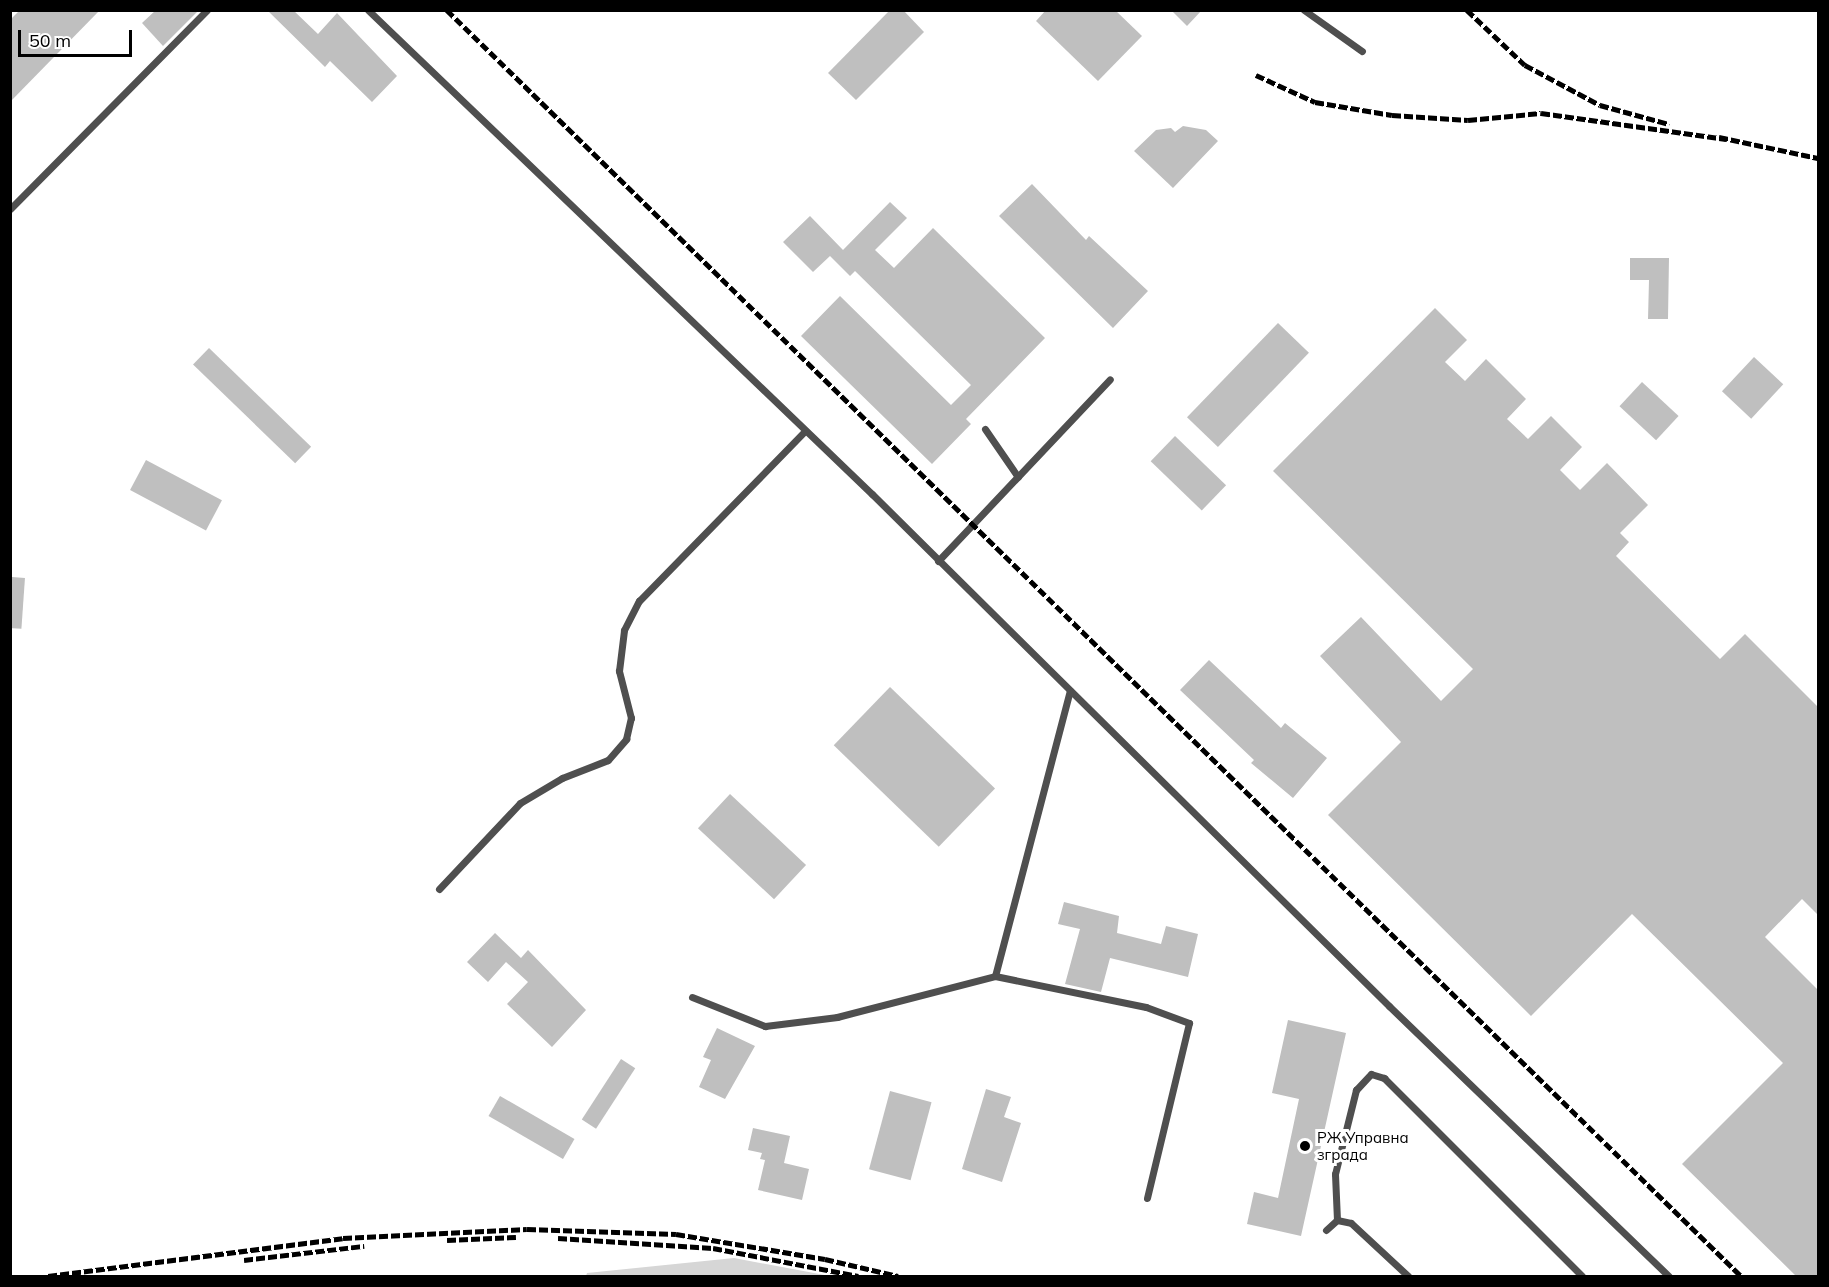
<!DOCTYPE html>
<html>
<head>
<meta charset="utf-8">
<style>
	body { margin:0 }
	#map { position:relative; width:1829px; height:1287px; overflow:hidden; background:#fff; font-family:Mulish,sans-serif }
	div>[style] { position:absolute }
	.green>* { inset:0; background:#d6d6d6 }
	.building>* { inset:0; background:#bfbfbf; transform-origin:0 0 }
	.lane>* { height:7px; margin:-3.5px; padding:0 3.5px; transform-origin:3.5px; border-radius:3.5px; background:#4f4f4f }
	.rail>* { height:4.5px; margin-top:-2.25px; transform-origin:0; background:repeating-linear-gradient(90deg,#000 0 9px,transparent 0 12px) }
	.dots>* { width:16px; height:16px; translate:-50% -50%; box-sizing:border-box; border:3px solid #fff; border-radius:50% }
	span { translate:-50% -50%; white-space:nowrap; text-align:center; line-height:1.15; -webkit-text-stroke:6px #fff; paint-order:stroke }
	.poi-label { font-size:15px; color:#000 }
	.left { translate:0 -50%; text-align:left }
	.frame { position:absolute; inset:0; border:12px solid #000; pointer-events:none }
	.scale { position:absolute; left:18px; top:30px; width:114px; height:27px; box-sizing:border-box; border:3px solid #000; border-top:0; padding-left:8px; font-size:18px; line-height:21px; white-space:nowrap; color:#000; -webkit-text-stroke:4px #fff; paint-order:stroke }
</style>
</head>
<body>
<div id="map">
	<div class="green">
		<i style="clip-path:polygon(734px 1258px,830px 1276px,586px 1276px,587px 1273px)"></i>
	</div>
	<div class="building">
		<i style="clip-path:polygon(20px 10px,100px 10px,10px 102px,10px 20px)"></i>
		<i style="clip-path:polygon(156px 10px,199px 10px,163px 46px,142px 23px)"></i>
		<i style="clip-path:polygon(267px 10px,293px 10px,318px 34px,337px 13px,397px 76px,372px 102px,330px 61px,325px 67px)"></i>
		<i style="clip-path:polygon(890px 10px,903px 10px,924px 32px,856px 100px,828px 73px)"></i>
		<i style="clip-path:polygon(1046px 10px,1115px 10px,1142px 36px,1098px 81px,1036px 21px)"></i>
		<i style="clip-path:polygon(1171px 10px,1202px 10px,1187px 26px)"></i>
		<i style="clip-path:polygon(1183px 126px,1206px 130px,1218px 141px,1173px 188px,1134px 151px,1156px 130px,1171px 128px,1175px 132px)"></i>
		<i style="clip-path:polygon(1032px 184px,1086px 240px,1089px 236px,1148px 291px,1113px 328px,999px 216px)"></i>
		<i style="clip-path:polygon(890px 202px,907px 218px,875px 250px,894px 268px,933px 228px,1045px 338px,966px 419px,971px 424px,932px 464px,801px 336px,840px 296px,951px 405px,971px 385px,855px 271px,850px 276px,830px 256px,813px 272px,783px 242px,810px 216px,843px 250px)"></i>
		<i style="clip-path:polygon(1630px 258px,1669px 258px,1668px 319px,1648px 319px,1649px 280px,1630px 280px)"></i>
		<i style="clip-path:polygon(1435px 308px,1467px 340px,1445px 362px,1465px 381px,1486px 359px,1526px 399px,1507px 419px,1528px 439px,1551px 416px,1582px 447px,1560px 470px,1580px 490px,1607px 463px,1648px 505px,1620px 533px,1629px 542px,1616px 556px,1720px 659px,1745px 634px,1818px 707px,1818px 915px,1802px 899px,1765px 937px,1818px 990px,1818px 1276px,1796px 1276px,1682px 1164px,1783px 1063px,1632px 914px,1531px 1016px,1328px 815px,1401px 742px,1320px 656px,1361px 617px,1441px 701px,1473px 669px,1273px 471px)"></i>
		<i style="left:1278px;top:323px;width:43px;height:131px;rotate:44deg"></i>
		<i style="left:209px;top:348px;width:142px;height:23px;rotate:44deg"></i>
		<i style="left:1754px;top:357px;width:40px;height:47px;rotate:43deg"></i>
		<i style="left:1642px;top:382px;width:50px;height:33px;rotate:43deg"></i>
		<i style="left:1175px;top:436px;width:71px;height:35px;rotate:44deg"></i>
		<i style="left:146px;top:460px;width:86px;height:34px;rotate:28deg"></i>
		<i style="left:12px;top:577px;width:13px;height:51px;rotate:4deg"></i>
		<i style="clip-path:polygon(1209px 660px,1281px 728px,1285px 723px,1327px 758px,1293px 798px,1251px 763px,1254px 760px,1180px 690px)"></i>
		<i style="left:890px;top:687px;width:146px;height:81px;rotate:44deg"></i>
		<i style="left:730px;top:794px;width:104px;height:47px;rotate:43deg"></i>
		<i style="clip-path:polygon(1064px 902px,1119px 916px,1117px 933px,1161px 944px,1166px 926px,1198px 934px,1188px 977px,1110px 958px,1101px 992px,1065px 984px,1080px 929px,1058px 924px)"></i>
		<i style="clip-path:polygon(495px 933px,521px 958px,528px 950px,586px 1010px,552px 1047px,507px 1004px,528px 982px,506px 962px,488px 982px,467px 962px)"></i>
		<i style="clip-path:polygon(1288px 1020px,1346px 1033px,1301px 1236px,1247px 1224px,1254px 1192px,1278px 1198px,1299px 1099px,1272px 1093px)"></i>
		<i style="clip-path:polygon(717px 1028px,755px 1046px,725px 1099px,699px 1087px,711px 1060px,703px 1057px)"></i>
		<i style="left:621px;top:1059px;width:17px;height:72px;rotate:33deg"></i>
		<i style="clip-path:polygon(986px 1089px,1011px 1097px,1004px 1117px,1021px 1123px,1002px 1182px,962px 1169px)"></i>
		<i style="left:890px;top:1091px;width:43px;height:81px;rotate:15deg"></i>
		<i style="left:500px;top:1096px;width:86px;height:23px;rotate:30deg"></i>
		<i style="clip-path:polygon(753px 1128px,790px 1136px,784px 1163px,809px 1169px,802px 1200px,758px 1190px,765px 1160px,760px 1159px,762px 1153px,748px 1150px)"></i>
	</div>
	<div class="lane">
		<i style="left:368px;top:10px;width:699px;rotate:43.84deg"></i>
		<i style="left:872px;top:494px;width:728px;rotate:44.72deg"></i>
		<i style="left:1389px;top:1006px;width:389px;rotate:44deg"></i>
		<i style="left:1304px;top:10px;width:71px;rotate:35.3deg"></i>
		<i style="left:10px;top:209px;width:280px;rotate:-45.3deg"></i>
		<i style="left:985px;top:429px;width:58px;rotate:55.5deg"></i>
		<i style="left:938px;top:561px;width:250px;rotate:-46.6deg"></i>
		<i style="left:439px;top:889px;width:118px;rotate:-46.7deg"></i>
		<i style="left:520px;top:803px;width:49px;rotate:-30.8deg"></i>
		<i style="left:562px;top:778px;width:49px;rotate:-21.4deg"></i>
		<i style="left:608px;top:760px;width:28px;rotate:-49deg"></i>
		<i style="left:626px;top:739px;width:22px;rotate:-77deg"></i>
		<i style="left:631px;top:718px;width:49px;rotate:-104.3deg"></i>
		<i style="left:619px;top:671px;width:41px;rotate:-83deg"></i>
		<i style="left:624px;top:630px;width:33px;rotate:-63deg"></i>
		<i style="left:639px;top:601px;width:238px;rotate:-45.7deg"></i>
		<i style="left:995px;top:976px;width:295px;rotate:-75.3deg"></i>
		<i style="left:692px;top:997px;width:79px;rotate:21.7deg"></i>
		<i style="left:765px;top:1026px;width:73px;rotate:-7.1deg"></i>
		<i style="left:837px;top:1017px;width:163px;rotate:-14.5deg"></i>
		<i style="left:995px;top:976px;width:154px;rotate:11.6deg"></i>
		<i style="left:1146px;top:1007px;width:46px;rotate:20.4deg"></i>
		<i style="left:1189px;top:1023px;width:180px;rotate:103.5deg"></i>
		<i style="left:1337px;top:1220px;width:46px;rotate:-92.5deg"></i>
		<i style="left:1335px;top:1174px;width:87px;rotate:-76deg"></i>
		<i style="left:1356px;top:1090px;width:22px;rotate:-47deg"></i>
		<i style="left:1371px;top:1074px;width:14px;rotate:17deg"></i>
		<i style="left:1384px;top:1078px;width:280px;rotate:45deg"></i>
		<i style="left:1326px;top:1230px;width:15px;rotate:-42deg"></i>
		<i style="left:1337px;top:1220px;width:14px;rotate:12deg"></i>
		<i style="left:1351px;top:1223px;width:78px;rotate:42.9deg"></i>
	</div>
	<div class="rail">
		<i style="left:447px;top:10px;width:1810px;rotate:44.37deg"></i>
		<i style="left:1467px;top:10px;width:80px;rotate:43.5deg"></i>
		<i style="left:1525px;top:65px;width:85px;rotate:28.1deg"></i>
		<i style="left:1600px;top:105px;width:72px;rotate:15.4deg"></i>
		<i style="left:1256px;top:75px;width:65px;rotate:24.6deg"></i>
		<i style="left:1315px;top:102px;width:78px;rotate:9.6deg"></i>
		<i style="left:1392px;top:115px;width:76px;rotate:3.8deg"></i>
		<i style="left:1468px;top:120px;width:73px;rotate:-5.5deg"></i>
		<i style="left:1541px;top:113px;width:187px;rotate:8deg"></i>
		<i style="left:1719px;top:137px;width:101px;rotate:12deg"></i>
		<i style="left:558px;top:1238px;width:155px;rotate:3.7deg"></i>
		<i style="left:713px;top:1248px;width:148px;rotate:10.9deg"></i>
		<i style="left:447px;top:1240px;width:69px;rotate:-2.5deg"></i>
		<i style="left:244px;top:1260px;width:121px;rotate:-6.7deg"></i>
		<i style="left:48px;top:1276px;width:297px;rotate:-7.3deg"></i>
		<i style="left:343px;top:1238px;width:184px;rotate:-2.8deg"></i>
		<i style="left:527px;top:1229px;width:149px;rotate:1.9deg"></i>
		<i style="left:676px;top:1234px;width:151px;rotate:9.5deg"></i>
		<i style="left:825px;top:1259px;width:75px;rotate:13.1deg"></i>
	</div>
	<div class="dots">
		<i style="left:1305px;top:1146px;background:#000"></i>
	</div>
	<div class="poi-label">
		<span class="left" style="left:1317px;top:1146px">РЖ Управна<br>зграда</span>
	</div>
	<div class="frame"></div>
	<div class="scale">50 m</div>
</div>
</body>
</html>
